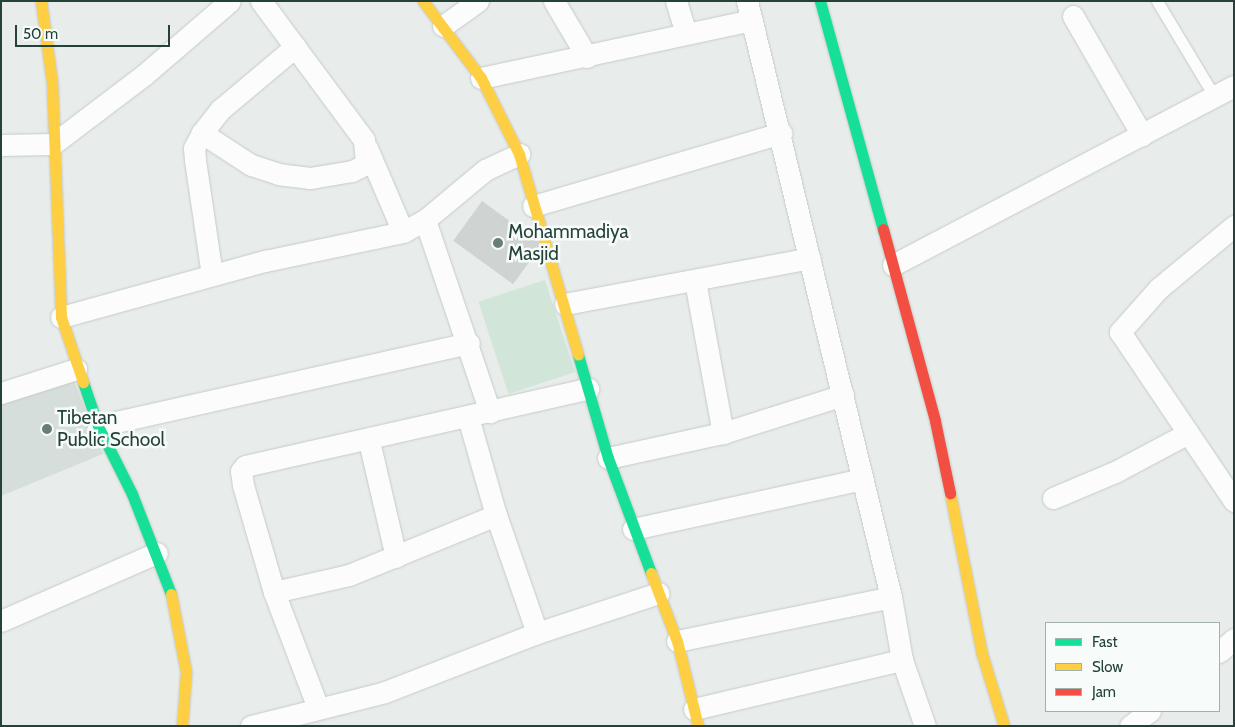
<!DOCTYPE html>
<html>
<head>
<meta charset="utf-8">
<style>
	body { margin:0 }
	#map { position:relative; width:1235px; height:727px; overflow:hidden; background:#e8edeb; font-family:Cabin,sans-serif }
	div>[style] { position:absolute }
	.built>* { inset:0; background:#d6dedb }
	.green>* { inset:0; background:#d1e6d8; transform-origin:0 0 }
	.building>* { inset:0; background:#cfd4d2; transform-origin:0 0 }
	.roads { filter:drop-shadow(0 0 1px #c5cac8) drop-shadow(0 0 1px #c5cac8) }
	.lane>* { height:11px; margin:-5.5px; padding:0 5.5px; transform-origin:5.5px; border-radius:5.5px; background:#fcfcfc }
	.street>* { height:21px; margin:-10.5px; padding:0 10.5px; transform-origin:10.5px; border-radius:10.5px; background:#fcfcfc }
	.fast>* { height:11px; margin:-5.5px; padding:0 5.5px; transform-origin:5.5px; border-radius:5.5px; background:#16e098 }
	.slow>* { height:11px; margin:-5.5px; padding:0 5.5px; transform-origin:5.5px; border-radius:5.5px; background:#ffcf43 }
	.jam>* { height:11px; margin:-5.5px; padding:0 5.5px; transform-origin:5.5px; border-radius:5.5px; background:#f24e42 }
	.dots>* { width:14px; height:14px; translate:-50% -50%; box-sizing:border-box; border:2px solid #f7fbf9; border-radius:50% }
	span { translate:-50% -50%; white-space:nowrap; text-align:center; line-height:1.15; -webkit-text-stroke:5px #f7fbf9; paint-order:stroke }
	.poi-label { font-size:19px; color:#24423a }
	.left { translate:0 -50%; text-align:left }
	.frame { position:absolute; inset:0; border:2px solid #24423a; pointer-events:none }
	.legend { position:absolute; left:1045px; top:622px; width:175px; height:90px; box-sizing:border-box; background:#f7fbf9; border:1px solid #a3b1ad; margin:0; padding:6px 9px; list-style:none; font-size:15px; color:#24423a }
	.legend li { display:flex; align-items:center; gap:10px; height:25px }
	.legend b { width:25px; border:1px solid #a3b1ad }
	.scale { position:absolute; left:15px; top:25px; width:155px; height:22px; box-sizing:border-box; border:2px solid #24423a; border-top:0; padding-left:6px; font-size:15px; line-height:18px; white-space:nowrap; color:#24423a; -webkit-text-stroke:4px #f7fbf9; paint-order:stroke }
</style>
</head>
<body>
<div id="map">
	<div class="built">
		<i style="clip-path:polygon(73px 378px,103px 454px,1px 496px,1px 404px)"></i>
	</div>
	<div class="green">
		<i style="left:545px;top:280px;width:97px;height:70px;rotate:72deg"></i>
	</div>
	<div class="building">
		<i style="left:482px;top:201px;width:74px;height:49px;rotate:36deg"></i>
	</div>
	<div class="roads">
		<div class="lane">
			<i style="left:1157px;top:1px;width:111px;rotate:59deg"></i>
		</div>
		<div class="street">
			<i style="left:261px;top:1px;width:57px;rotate:53.5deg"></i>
			<i style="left:295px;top:47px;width:116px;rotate:53.4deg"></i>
			<i style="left:364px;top:140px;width:24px;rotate:85deg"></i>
			<i style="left:366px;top:164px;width:16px;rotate:153deg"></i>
			<i style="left:352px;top:171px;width:43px;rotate:170.5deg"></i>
			<i style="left:310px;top:178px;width:31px;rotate:-173deg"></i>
			<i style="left:279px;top:174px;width:29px;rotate:-162deg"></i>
			<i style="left:251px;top:165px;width:59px;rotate:-146.9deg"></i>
			<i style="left:202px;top:133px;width:31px;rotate:-52deg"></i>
			<i style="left:221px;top:109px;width:97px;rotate:-40deg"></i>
			<i style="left:554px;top:1px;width:65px;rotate:59.5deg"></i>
			<i style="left:676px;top:1px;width:34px;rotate:73deg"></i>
			<i style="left:747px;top:1px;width:613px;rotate:76.42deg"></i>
			<i style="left:891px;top:597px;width:64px;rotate:80.1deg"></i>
			<i style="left:902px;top:660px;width:70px;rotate:70.8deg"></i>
			<i style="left:1073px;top:16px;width:138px;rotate:59.9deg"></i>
			<i style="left:443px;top:26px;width:43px;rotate:-35.5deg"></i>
			<i style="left:481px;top:78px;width:277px;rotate:-12.1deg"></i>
			<i style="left:202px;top:133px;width:17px;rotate:118deg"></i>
			<i style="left:194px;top:148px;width:12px;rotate:85deg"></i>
			<i style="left:195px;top:160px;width:116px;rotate:81.6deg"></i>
			<i style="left:1px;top:145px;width:52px;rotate:-1.1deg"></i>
			<i style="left:53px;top:144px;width:114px;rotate:-37.2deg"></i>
			<i style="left:144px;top:75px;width:113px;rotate:-40.7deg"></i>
			<i style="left:367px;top:148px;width:91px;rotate:66.8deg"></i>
			<i style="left:533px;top:206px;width:259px;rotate:-16.4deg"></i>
			<i style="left:425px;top:220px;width:203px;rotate:71.3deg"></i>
			<i style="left:1234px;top:226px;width:97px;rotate:140.4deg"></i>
			<i style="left:1159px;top:288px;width:59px;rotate:131.6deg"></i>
			<i style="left:1120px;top:332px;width:204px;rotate:56deg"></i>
			<i style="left:893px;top:265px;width:385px;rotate:-27.7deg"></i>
			<i style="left:695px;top:281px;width:155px;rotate:79.6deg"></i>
			<i style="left:565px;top:304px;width:249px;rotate:-10.6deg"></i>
			<i style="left:61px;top:317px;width:212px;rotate:-15.4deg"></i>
			<i style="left:265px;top:261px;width:141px;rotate:-11.9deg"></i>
			<i style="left:403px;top:232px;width:25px;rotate:-29deg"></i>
			<i style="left:425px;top:220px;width:78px;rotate:-39.8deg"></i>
			<i style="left:485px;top:170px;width:38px;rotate:-25deg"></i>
			<i style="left:1px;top:393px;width:79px;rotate:-17.7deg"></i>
			<i style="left:468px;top:417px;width:102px;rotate:74.1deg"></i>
			<i style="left:496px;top:515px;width:125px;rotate:70.8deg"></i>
			<i style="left:98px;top:426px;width:380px;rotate:-12.6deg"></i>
			<i style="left:369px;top:441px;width:119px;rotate:76.9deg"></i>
			<i style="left:608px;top:458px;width:118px;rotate:-12.3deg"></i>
			<i style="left:723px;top:433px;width:126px;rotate:-17.6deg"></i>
			<i style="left:1053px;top:498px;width:67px;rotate:-22.8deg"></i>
			<i style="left:1115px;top:472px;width:83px;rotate:-28.1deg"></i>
			<i style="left:633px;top:529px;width:235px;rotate:-12.3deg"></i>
			<i style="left:274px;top:592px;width:77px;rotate:-12.8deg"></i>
			<i style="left:349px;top:575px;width:159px;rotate:-22.2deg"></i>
			<i style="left:1px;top:621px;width:170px;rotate:-23.6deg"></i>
			<i style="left:677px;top:641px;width:218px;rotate:-11.6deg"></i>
			<i style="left:1219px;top:652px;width:20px;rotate:-41deg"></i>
			<i style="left:318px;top:708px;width:124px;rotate:-110.8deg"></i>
			<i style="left:274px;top:592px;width:111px;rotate:-106.2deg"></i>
			<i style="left:243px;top:485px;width:14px;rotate:-98deg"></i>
			<i style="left:241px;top:471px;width:6px;rotate:-51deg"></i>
			<i style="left:245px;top:466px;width:352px;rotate:-12.7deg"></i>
			<i style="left:694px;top:709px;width:214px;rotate:-13.3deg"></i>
			<i style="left:251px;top:726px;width:138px;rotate:-14.2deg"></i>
			<i style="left:385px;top:692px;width:163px;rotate:-21.2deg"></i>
			<i style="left:537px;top:633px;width:128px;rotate:-18.2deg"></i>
			<i style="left:1130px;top:726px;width:25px;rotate:-37deg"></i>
		</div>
		<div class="fast">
			<i style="left:820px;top:1px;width:237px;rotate:74.6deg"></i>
			<i style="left:578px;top:355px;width:107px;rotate:73.8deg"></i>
			<i style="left:608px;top:458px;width:123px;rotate:69.5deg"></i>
			<i style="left:83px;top:382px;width:46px;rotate:71.2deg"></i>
			<i style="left:98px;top:426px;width:76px;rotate:63.4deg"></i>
			<i style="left:132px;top:494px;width:107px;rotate:68.7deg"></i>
		</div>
		<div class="slow">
			<i style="left:41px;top:1px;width:82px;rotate:82.3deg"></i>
			<i style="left:52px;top:82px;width:235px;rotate:87.8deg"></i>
			<i style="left:61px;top:317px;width:69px;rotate:71.3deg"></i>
			<i style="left:423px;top:1px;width:96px;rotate:53deg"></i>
			<i style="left:481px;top:78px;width:85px;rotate:63.4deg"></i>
			<i style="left:519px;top:154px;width:209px;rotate:73.6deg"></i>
			<i style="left:950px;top:493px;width:164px;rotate:78.8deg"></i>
			<i style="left:982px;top:654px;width:75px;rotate:73deg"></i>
			<i style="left:651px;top:573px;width:73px;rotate:69.1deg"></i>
			<i style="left:677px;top:641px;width:88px;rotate:76.1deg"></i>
			<i style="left:171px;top:594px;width:79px;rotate:79.1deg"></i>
			<i style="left:186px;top:672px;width:54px;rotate:94.2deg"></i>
		</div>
		<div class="jam">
			<i style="left:883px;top:229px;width:199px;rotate:74.8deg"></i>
			<i style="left:935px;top:421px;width:74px;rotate:78.2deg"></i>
		</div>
	</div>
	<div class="dots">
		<i style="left:498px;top:243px;background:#697e78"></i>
		<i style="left:47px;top:429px;background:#697e78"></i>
	</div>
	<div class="poi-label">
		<span class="left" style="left:508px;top:243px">Mohammadiya<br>Masjid</span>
		<span class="left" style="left:57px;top:429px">Tibetan<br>Public School</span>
	</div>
	<div class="frame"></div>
	<ul class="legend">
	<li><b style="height:6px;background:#16e098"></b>Fast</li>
	<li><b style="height:6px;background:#ffcf43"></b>Slow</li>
	<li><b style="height:6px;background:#f24e42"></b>Jam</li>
	</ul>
	<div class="scale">50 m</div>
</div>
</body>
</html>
